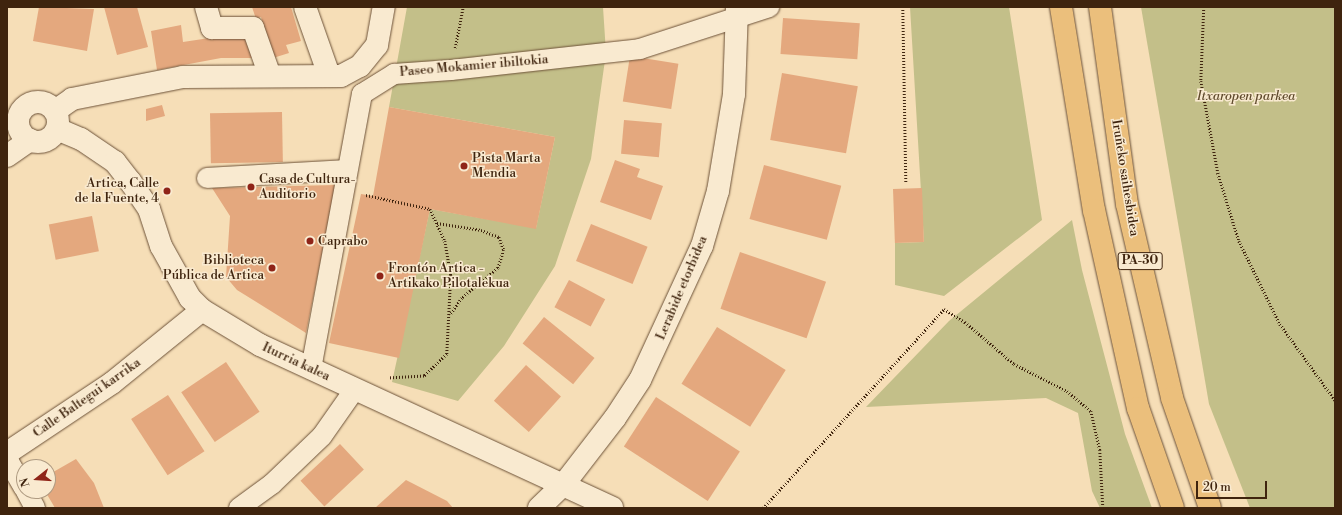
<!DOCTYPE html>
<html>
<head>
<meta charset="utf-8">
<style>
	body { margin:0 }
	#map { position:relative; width:1342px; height:515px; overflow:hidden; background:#f6deb7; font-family:"Libre Bodoni",serif }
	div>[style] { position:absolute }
	.green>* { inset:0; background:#c3bf89 }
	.building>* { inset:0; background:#e4a87e; transform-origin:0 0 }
	.path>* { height:2.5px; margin-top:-1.25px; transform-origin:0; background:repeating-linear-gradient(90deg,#3f240e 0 1px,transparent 0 3px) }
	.roads { filter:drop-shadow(0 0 1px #6d5238) drop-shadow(0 0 1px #6d5238) }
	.pedestrian>* { height:20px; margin:-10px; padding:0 10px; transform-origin:10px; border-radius:10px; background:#f9ead0 }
	.minor>* { height:22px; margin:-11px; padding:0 11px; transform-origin:11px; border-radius:11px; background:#f9ead0 }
	.minor>.ring { margin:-11px; padding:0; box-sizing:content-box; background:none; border:22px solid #f9ead0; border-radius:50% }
	.trunk>* { height:22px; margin:-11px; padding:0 11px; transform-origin:11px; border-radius:11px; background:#ebbf7c }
	.dots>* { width:11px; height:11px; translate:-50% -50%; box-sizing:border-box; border:2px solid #f9ead0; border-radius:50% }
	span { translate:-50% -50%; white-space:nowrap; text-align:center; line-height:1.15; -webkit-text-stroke:3px #f9ead0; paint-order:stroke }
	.shield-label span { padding:1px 3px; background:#f9ead0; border:1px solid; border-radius:3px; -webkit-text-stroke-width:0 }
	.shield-label { font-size:12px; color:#3f240e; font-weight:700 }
	.street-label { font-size:13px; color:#3f240e }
	.park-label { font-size:13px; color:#604b2d; font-style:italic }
	.poi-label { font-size:13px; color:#3f240e }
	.left { translate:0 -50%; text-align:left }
	.right { translate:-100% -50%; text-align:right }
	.frame { position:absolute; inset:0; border:8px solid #3f240e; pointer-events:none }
	.north { position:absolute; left:16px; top:459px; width:40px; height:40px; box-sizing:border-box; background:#f9ead0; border:1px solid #af9b82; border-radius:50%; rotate:253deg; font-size:11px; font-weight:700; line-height:16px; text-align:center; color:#3f240e }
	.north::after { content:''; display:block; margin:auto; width:14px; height:18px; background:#8f2418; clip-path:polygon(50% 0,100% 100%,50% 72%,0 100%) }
	.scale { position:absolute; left:1196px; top:481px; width:71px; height:18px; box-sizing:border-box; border:2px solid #3f240e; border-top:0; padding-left:5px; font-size:12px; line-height:14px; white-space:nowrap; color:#3f240e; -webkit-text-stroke:3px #f9ead0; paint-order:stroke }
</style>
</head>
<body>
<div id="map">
	<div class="green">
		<i style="clip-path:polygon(407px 7px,603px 7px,606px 53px,591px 159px,555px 266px,504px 346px,458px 401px,392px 382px,430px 209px,536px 228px,555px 137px,389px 107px)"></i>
		<i style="clip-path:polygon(910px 7px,1009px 7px,1042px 220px,944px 296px,895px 285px,895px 243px,924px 242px)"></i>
		<i style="clip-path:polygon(1141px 7px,1335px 7px,1335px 508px,1250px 508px,1209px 404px)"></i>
		<i style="clip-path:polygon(1072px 220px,1082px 270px,1125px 434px,1152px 508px,1100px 508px,1092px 491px,1078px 413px,1046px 398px,866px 407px,949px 321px)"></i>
	</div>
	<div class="building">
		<i style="clip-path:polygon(39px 7px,94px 9px,87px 51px,33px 41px)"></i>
		<i style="clip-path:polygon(104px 7px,137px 7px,148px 47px,117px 55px)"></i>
		<i style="clip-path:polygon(252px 7px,291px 7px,301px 41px,286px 45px,289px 53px,273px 58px,261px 17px,256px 19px)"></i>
		<i style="left:783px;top:18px;width:77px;height:36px;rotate:4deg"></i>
		<i style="clip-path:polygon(181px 25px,183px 42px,216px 37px,251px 37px,256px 58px,221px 58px,157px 70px,151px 31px)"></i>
		<i style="left:630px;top:56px;width:49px;height:46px;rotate:9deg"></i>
		<i style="left:782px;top:73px;width:77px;height:68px;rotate:10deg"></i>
		<i style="clip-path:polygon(162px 105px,165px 116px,146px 121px,146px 109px)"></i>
		<i style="clip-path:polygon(389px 107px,555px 137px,536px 229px,430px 209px,399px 358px,329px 343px,361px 194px,373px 196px)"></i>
		<i style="left:282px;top:112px;width:50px;height:72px;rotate:89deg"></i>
		<i style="left:624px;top:120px;width:38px;height:34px;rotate:5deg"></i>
		<i style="clip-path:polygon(615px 160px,640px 169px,637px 177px,663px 186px,651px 220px,600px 202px)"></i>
		<i style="left:764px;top:165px;width:80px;height:56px;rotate:15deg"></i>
		<i style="clip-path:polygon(336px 185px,306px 333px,237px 290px,226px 277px,230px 216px,212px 188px)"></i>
		<i style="left:922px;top:188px;width:54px;height:29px;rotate:88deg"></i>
		<i style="left:92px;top:216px;width:36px;height:44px;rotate:79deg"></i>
		<i style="left:591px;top:224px;width:61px;height:40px;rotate:22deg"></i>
		<i style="left:740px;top:252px;width:91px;height:60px;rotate:19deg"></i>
		<i style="left:569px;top:280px;width:41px;height:31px;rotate:28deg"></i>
		<i style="left:544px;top:317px;width:65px;height:34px;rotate:39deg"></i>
		<i style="left:717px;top:327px;width:81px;height:67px;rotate:32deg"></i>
		<i style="left:226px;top:362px;width:60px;height:54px;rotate:56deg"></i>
		<i style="left:526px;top:365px;width:47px;height:48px;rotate:42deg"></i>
		<i style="left:168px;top:395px;width:67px;height:44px;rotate:57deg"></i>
		<i style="left:656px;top:397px;width:100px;height:59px;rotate:33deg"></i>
		<i style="left:340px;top:444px;width:35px;height:54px;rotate:47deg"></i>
		<i style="clip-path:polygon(76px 459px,94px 483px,104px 508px,55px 508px,45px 491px,48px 491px,48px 475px)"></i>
		<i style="clip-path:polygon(406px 480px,447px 501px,453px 508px,375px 508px)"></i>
	</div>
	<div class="path">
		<i style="left:903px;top:7px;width:176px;rotate:89deg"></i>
		<i style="left:1204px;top:7px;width:74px;rotate:92.3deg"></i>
		<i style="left:1201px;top:81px;width:94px;rotate:79.5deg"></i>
		<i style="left:1218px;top:173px;width:71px;rotate:72.8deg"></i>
		<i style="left:1239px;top:241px;width:93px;rotate:63.7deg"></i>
		<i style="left:1280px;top:324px;width:94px;rotate:54.1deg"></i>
		<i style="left:455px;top:48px;width:42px;rotate:-79deg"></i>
		<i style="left:366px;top:195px;width:66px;rotate:12.3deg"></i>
		<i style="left:430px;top:209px;width:35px;rotate:65deg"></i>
		<i style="left:445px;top:241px;width:35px;rotate:80deg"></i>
		<i style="left:451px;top:275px;width:79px;rotate:92.9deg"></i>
		<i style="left:447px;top:354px;width:32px;rotate:136deg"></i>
		<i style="left:424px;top:376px;width:36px;rotate:177deg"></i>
		<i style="left:437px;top:223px;width:45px;rotate:9deg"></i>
		<i style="left:481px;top:230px;width:19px;rotate:21deg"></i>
		<i style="left:499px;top:237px;width:14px;rotate:69deg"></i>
		<i style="left:504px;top:250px;width:19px;rotate:108deg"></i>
		<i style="left:498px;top:268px;width:47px;rotate:140.2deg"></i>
		<i style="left:462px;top:298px;width:21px;rotate:125deg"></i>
		<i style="left:763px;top:508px;width:269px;rotate:-47.7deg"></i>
		<i style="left:944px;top:309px;width:25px;rotate:32deg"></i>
		<i style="left:965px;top:322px;width:65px;rotate:40.6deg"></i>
		<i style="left:1014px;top:364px;width:59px;rotate:27deg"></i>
		<i style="left:1067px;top:391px;width:31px;rotate:40deg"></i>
		<i style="left:1091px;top:411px;width:40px;rotate:77deg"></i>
		<i style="left:1100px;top:450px;width:58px;rotate:87deg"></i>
	</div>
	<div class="roads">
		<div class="pedestrian">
			<i style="left:207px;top:178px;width:140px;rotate:-3.3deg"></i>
			<i style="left:311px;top:369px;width:280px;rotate:-79.5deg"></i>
			<i style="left:362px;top:94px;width:38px;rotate:-32deg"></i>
			<i style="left:394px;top:74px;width:57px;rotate:-4deg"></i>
			<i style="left:451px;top:70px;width:190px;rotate:-6.3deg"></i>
			<i style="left:640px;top:49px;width:136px;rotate:-18deg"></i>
			<i style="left:7px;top:464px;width:3px;rotate:-45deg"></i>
			<i style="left:9px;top:462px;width:30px;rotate:60deg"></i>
			<i style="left:26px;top:491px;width:19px;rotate:62deg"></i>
			<i style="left:239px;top:508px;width:41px;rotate:-36deg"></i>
			<i style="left:272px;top:484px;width:69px;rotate:-43.8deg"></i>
			<i style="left:322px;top:436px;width:57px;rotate:-54.9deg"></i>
		</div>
		<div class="minor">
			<i style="left:206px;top:7px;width:22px;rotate:74deg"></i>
			<i style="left:212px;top:28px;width:41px"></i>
			<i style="left:253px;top:28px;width:51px;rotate:70.5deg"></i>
			<i style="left:305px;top:7px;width:72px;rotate:70.6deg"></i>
			<i class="ring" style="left:18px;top:102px;width:18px;height:18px"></i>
			<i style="left:55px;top:111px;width:21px;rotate:-35deg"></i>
			<i style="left:72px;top:99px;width:113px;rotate:-11.2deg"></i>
			<i style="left:183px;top:77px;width:158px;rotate:-0.4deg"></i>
			<i style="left:341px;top:76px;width:21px;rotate:-28deg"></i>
			<i style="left:360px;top:66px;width:27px;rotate:-51deg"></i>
			<i style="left:377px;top:45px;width:39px;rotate:-80deg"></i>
			<i style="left:57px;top:129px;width:26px;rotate:23deg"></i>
			<i style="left:81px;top:139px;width:41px;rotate:34.1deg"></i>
			<i style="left:115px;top:162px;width:24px;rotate:52deg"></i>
			<i style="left:130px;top:181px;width:34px;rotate:56deg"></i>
			<i style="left:149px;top:209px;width:39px;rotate:72deg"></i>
			<i style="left:161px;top:246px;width:60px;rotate:60.9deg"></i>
			<i style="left:190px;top:298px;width:17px;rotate:45deg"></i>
			<i style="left:202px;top:310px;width:68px;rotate:31.1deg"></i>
			<i style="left:260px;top:345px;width:388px;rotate:24.8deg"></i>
			<i style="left:7px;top:156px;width:28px;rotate:-35deg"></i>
			<i style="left:7px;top:453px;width:126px;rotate:-33.7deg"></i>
			<i style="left:112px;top:383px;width:116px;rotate:-39deg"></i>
			<i style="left:539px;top:508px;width:35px;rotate:-44deg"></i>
			<i style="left:564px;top:484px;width:83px;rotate:-52.3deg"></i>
			<i style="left:615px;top:418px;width:45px;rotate:-56.7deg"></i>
			<i style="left:640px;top:380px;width:148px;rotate:-65.2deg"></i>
			<i style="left:702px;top:246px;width:57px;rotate:-73.8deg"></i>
			<i style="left:718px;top:191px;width:98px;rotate:-80.6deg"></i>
			<i style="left:734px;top:94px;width:87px;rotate:-88deg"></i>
		</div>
		<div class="trunk">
			<i style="left:1061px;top:7px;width:206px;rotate:80.8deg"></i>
			<i style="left:1094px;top:210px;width:203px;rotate:77.5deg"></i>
			<i style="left:1138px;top:408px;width:106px;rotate:70.7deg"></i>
			<i style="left:1100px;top:7px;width:199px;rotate:82.2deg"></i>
			<i style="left:1127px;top:204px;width:199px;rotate:76.9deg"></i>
			<i style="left:1172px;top:398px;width:116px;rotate:70.9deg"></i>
		</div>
	</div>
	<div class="dots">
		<i style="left:464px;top:166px;background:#8f2418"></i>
		<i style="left:251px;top:187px;background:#8f2418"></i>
		<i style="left:167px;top:191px;background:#8f2418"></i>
		<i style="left:310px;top:241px;background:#8f2418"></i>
		<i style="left:272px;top:268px;background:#8f2418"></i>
		<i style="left:380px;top:276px;background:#8f2418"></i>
	</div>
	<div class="shield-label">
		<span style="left:1140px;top:261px">PA-30</span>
	</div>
	<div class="street-label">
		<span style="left:474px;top:66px;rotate:-5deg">Paseo Mokamier ibiltokia</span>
		<span style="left:1125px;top:178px;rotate:81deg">Iruñeko saihesbidea</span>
		<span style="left:682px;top:288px;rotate:-67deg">Lerabide etorbidea</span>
		<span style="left:296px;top:362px;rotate:25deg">Iturria kalea</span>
		<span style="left:87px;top:398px;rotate:-35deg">Calle Baltegui karrika</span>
	</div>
	<div class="park-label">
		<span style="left:1246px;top:96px">Itxaropen parkea</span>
	</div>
	<div class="poi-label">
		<span class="left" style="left:472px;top:166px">Pista Marta<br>Mendia</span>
		<span class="left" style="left:259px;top:187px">Casa de Cultura-<br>Auditorio</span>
		<span class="right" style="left:159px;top:191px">Artica, Calle<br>de la Fuente, 4</span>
		<span class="left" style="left:318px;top:241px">Caprabo</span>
		<span class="right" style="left:264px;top:268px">Biblioteca<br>Pública de Artica</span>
		<span class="left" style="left:388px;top:276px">Frontón Artica -<br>Artikako Pilotalekua</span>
	</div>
	<div class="frame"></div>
	<div class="north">N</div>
	<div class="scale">20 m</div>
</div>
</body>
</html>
